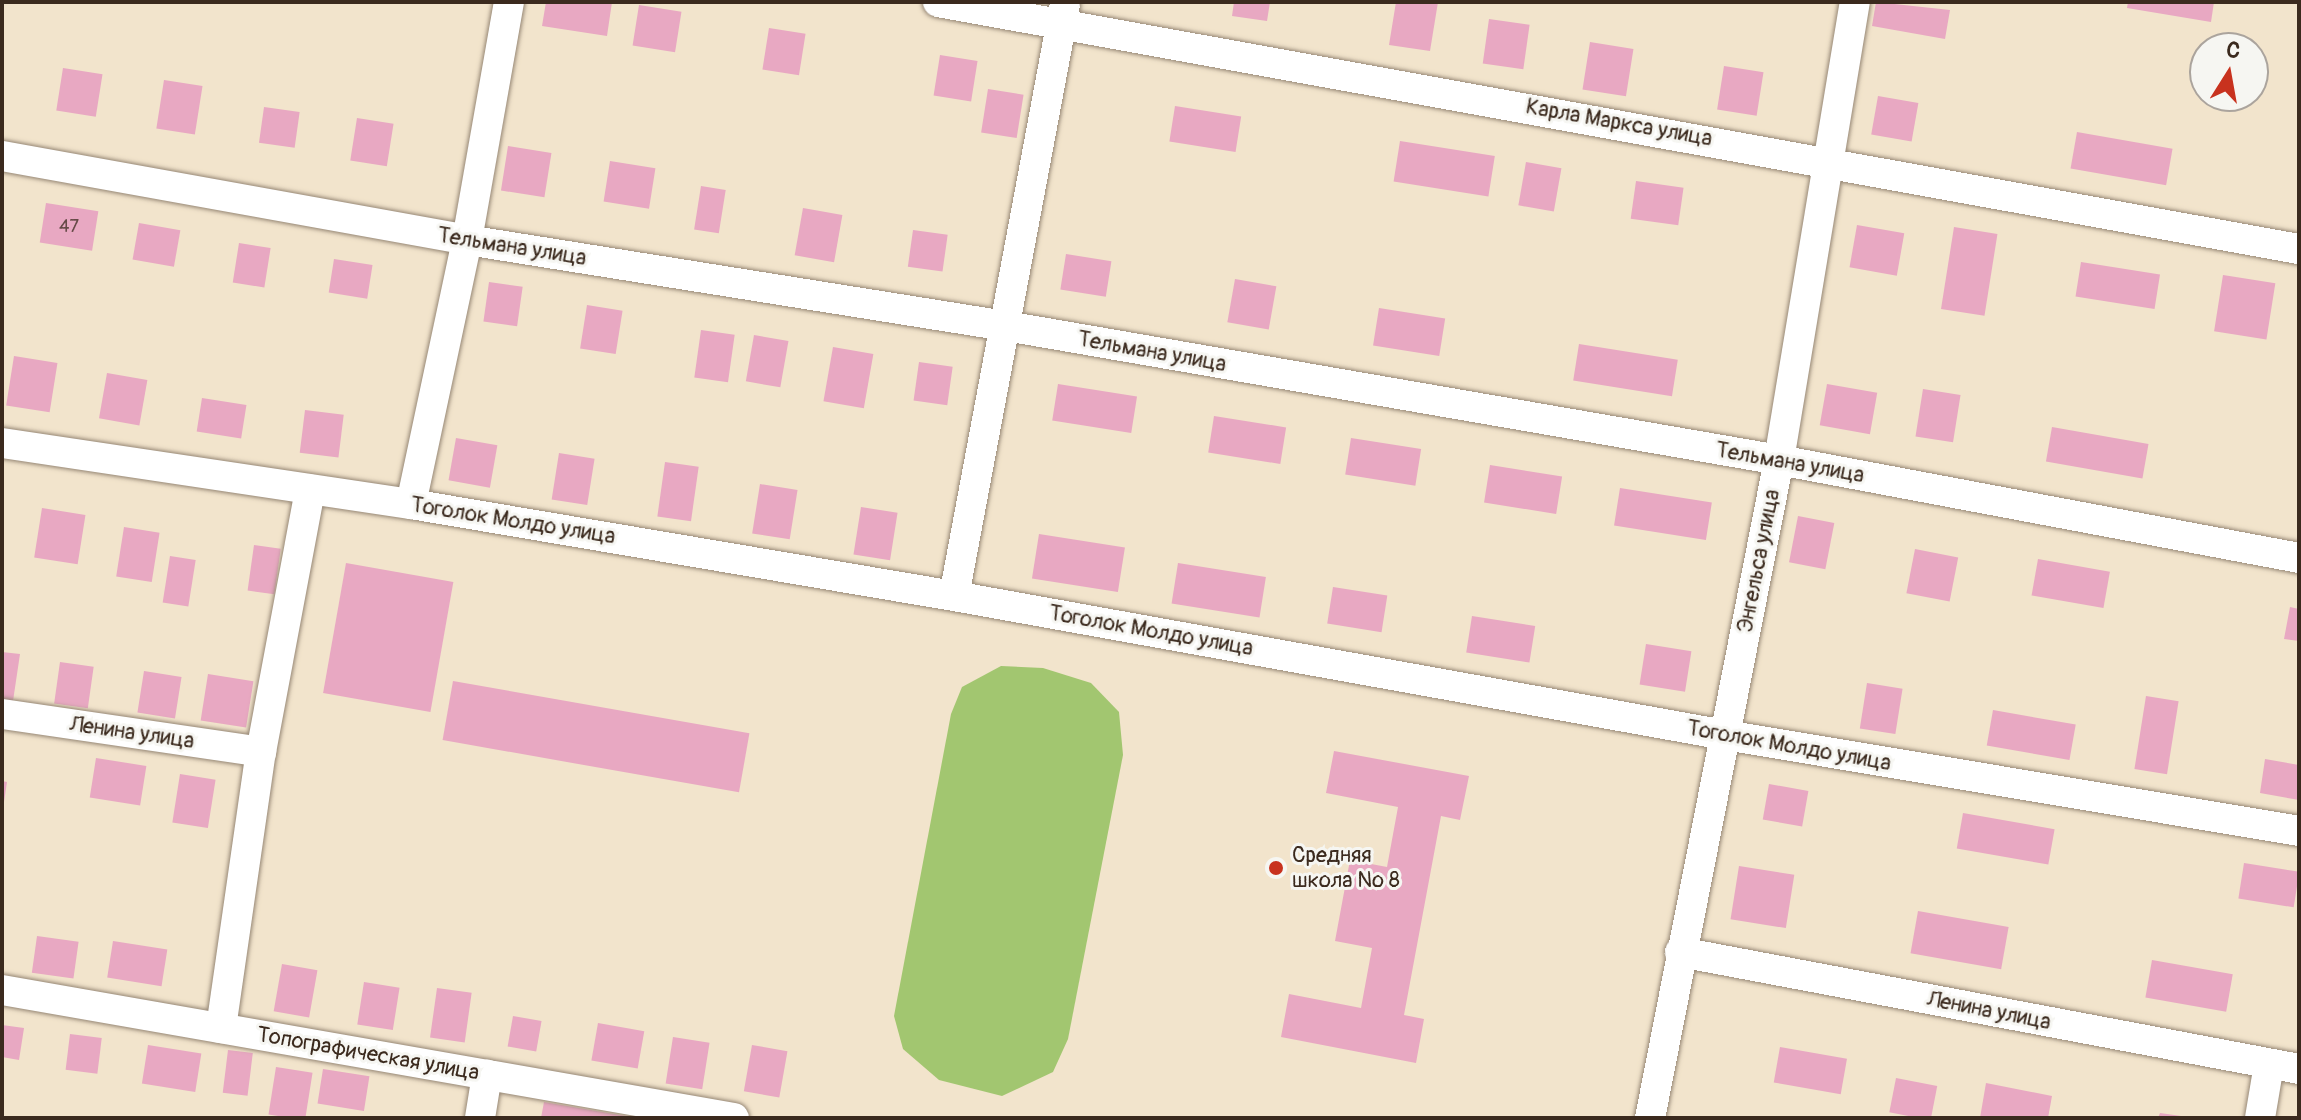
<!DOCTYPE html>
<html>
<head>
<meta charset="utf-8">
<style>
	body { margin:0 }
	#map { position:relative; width:2301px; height:1120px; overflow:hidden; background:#f2e4cc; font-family:Pangolin,sans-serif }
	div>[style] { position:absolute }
	.green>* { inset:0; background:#a2c670 }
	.building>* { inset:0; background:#e8a8c2; transform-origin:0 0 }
	.roads { filter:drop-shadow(0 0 2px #968775) drop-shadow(0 0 2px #968775) }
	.minor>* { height:30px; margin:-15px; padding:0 15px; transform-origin:15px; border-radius:15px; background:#fff }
	.dots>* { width:22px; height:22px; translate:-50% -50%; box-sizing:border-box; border:4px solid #f6f6f2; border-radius:50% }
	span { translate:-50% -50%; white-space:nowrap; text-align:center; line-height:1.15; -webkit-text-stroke:6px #f6f6f2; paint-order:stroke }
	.number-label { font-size:18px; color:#664a47 }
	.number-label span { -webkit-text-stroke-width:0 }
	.street-label { font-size:22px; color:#3b2a1e }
	.poi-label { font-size:22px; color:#3b2a1e }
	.left { translate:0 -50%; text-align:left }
	.frame { position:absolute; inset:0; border:4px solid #3b2a1e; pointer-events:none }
	.north { position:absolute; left:2189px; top:32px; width:80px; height:80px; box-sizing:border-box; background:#f6f6f2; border:2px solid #aba49d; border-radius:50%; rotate:11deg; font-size:22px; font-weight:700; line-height:32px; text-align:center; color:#3b2a1e }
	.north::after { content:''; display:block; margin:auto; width:28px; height:36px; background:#c8321e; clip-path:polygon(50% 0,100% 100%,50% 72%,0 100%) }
</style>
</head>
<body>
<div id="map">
	<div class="green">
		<i style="clip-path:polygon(1001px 666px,1043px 668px,1091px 683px,1119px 712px,1123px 755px,1068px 1039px,1053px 1072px,1002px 1096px,939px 1080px,903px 1049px,894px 1016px,951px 714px,962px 687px)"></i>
	</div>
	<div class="building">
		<i style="clip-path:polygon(546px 2px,612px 2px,607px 36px,542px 26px)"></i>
		<i style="clip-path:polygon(1234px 2px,1270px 2px,1267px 21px,1232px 16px)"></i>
		<i style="clip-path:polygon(1396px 2px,1438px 2px,1430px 51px,1389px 45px)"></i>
		<i style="clip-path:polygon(1876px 2px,1950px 10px,1945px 39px,1872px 26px)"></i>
		<i style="clip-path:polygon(2128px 2px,2214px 2px,2211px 22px,2127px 8px)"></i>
		<i style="left:639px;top:5px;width:43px;height:41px;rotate:9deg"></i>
		<i style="left:1489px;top:19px;width:41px;height:45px;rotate:8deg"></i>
		<i style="left:769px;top:28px;width:37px;height:42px;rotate:9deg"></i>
		<i style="left:1590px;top:42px;width:44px;height:48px;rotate:9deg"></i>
		<i style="left:940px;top:55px;width:38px;height:41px;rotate:9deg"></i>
		<i style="left:1724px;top:66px;width:40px;height:44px;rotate:9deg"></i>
		<i style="left:63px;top:68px;width:40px;height:43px;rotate:9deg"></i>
		<i style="left:164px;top:80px;width:39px;height:49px;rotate:9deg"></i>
		<i style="left:988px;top:89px;width:36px;height:44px;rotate:9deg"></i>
		<i style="left:1878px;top:96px;width:41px;height:39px;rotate:10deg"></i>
		<i style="left:1175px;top:106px;width:67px;height:36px;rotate:9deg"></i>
		<i style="left:264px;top:107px;width:36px;height:36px;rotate:8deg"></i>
		<i style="left:357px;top:118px;width:37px;height:43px;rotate:9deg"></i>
		<i style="left:2077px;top:132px;width:97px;height:37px;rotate:10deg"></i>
		<i style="left:1400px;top:141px;width:96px;height:41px;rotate:9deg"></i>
		<i style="left:508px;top:146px;width:44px;height:45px;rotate:9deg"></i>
		<i style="left:610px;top:161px;width:46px;height:41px;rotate:9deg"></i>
		<i style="left:1526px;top:162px;width:36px;height:44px;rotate:10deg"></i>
		<i style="left:1636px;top:181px;width:48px;height:38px;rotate:8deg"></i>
		<i style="left:701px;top:186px;width:25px;height:44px;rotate:9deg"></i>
		<i style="left:46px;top:203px;width:53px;height:40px;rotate:9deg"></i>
		<i style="left:803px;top:208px;width:40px;height:48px;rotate:10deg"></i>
		<i style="left:139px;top:223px;width:42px;height:37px;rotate:10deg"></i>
		<i style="left:1857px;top:225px;width:48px;height:43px;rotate:10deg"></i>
		<i style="left:1954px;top:227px;width:44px;height:83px;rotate:9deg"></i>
		<i style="left:913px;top:230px;width:35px;height:37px;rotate:8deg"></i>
		<i style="left:239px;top:243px;width:32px;height:40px;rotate:9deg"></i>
		<i style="left:1066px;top:254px;width:46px;height:36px;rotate:9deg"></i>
		<i style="left:334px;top:259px;width:39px;height:34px;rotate:9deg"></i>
		<i style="left:2081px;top:262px;width:80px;height:35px;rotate:9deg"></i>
		<i style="left:2223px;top:275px;width:53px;height:57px;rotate:9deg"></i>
		<i style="left:1235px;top:279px;width:42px;height:44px;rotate:10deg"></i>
		<i style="left:489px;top:282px;width:34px;height:40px;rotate:8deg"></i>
		<i style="left:587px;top:305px;width:36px;height:44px;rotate:9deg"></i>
		<i style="left:1379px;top:308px;width:67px;height:38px;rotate:9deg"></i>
		<i style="left:701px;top:330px;width:34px;height:48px;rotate:8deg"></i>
		<i style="left:754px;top:335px;width:35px;height:47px;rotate:10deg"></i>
		<i style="left:1579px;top:344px;width:100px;height:37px;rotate:9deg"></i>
		<i style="left:833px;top:347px;width:41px;height:55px;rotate:10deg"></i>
		<i style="left:14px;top:356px;width:44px;height:50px;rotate:9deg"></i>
		<i style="left:919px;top:362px;width:34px;height:39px;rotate:8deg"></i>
		<i style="left:107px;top:373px;width:41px;height:46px;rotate:10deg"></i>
		<i style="left:1058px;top:384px;width:80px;height:37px;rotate:9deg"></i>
		<i style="left:1827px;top:384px;width:51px;height:42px;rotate:10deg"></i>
		<i style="left:1923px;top:389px;width:38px;height:48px;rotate:9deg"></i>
		<i style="left:202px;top:398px;width:45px;height:34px;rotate:9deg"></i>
		<i style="left:305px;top:410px;width:39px;height:43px;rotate:7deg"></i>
		<i style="left:1214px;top:416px;width:73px;height:37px;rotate:9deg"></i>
		<i style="left:2052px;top:427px;width:98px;height:35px;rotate:10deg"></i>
		<i style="left:456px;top:438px;width:42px;height:43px;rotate:10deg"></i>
		<i style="left:1351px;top:438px;width:71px;height:37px;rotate:9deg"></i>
		<i style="left:559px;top:453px;width:36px;height:47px;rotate:9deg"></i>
		<i style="left:665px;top:462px;width:34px;height:55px;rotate:8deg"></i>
		<i style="left:1490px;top:465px;width:73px;height:38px;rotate:9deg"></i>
		<i style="left:760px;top:484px;width:38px;height:50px;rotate:9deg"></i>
		<i style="left:1620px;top:488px;width:93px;height:38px;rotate:9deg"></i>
		<i style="left:861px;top:507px;width:37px;height:48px;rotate:9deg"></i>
		<i style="left:42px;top:508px;width:44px;height:50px;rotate:9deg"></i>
		<i style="left:1798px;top:516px;width:37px;height:47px;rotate:11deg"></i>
		<i style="left:124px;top:527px;width:36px;height:50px;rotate:9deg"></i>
		<i style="left:1039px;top:534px;width:87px;height:45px;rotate:9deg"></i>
		<i style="left:254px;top:545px;width:27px;height:46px;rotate:8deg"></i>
		<i style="left:1915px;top:549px;width:44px;height:45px;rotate:11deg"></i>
		<i style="left:170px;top:556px;width:26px;height:47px;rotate:9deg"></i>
		<i style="left:2038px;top:559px;width:73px;height:37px;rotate:10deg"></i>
		<i style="left:346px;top:563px;width:109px;height:132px;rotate:10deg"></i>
		<i style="left:1178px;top:563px;width:89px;height:41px;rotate:9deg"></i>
		<i style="left:1333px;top:587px;width:55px;height:37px;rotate:9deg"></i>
		<i style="clip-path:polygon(2290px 607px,2299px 609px,2299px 641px,2284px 639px)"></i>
		<i style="left:1472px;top:616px;width:64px;height:37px;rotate:9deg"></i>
		<i style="left:1646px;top:644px;width:46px;height:41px;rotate:9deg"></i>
		<i style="clip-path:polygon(2px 652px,20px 654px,13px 701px,2px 699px)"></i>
		<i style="left:60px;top:662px;width:34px;height:42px;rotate:8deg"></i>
		<i style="left:144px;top:671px;width:38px;height:42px;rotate:9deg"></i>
		<i style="left:208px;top:674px;width:46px;height:47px;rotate:9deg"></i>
		<i style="left:453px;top:681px;width:301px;height:60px;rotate:10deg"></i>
		<i style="left:1867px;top:683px;width:36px;height:46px;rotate:9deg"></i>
		<i style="left:2146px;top:696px;width:33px;height:74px;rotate:9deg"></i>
		<i style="left:1993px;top:710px;width:84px;height:36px;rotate:10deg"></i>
		<i style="clip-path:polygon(1334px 751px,1469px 776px,1460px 820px,1441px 816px,1404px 1015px,1424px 1019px,1416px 1063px,1281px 1037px,1289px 994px,1361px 1008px,1372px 948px,1335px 941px,1350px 860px,1387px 867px,1398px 807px,1326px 793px)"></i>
		<i style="left:96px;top:758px;width:51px;height:40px;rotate:9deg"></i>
		<i style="clip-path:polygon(2265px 759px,2299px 765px,2299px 800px,2260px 793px)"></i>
		<i style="left:180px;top:774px;width:36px;height:49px;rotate:9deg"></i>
		<i style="clip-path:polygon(2px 781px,7px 782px,4px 802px,2px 802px)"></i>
		<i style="left:1769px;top:784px;width:40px;height:36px;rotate:10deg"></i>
		<i style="left:1963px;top:813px;width:93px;height:36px;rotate:10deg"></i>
		<i style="left:2244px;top:863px;width:56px;height:36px;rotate:9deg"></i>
		<i style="left:1739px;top:866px;width:56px;height:54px;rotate:9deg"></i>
		<i style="left:1918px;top:911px;width:92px;height:43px;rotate:10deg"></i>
		<i style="left:37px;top:936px;width:42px;height:37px;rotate:8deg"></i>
		<i style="left:113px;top:941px;width:55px;height:37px;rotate:9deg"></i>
		<i style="left:2152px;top:960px;width:82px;height:38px;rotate:10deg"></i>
		<i style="left:282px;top:964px;width:36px;height:48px;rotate:10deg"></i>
		<i style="left:364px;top:982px;width:36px;height:43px;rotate:9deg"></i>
		<i style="left:437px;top:988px;width:35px;height:50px;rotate:8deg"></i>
		<i style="left:513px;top:1016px;width:29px;height:31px;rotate:10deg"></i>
		<i style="left:598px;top:1023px;width:47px;height:38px;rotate:10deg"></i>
		<i style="clip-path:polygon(2px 1025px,24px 1028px,19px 1060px,2px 1057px)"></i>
		<i style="left:70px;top:1034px;width:32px;height:36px;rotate:7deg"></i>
		<i style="left:673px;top:1037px;width:37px;height:47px;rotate:9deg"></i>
		<i style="left:148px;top:1045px;width:54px;height:39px;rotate:9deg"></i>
		<i style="left:752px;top:1045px;width:36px;height:47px;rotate:10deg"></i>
		<i style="left:1780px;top:1047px;width:68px;height:36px;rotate:10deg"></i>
		<i style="left:228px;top:1050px;width:25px;height:43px;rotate:7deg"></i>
		<i style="left:276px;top:1067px;width:37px;height:48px;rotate:9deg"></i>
		<i style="left:323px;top:1069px;width:47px;height:35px;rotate:9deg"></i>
		<i style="left:1896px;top:1078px;width:42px;height:35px;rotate:11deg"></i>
		<i style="clip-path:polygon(1986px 1083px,2052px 1096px,2048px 1118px,1980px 1118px)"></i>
		<i style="clip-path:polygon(544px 1102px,626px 1116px,626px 1118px,541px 1118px)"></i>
		<i style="clip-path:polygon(2160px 1113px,2181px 1116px,2181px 1118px,2158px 1118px)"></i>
	</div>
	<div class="roads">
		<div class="minor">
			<i style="left:938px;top:2px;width:1383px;rotate:10.29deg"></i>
			<i style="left:2px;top:156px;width:473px;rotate:10.2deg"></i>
			<i style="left:467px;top:240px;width:546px;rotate:9.07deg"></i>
			<i style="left:1006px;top:326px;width:785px;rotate:9.83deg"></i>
			<i style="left:1779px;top:460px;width:529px;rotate:10.67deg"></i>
			<i style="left:2px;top:443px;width:414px;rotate:8.5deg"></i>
			<i style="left:411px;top:504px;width:551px;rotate:9.62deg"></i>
			<i style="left:954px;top:596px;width:783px;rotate:10.22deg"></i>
			<i style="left:1725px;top:735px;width:582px;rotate:9.49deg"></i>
			<i style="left:411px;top:504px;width:270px;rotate:-78deg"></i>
			<i style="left:467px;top:240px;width:242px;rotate:-80deg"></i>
			<i style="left:954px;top:596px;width:602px;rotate:-79.38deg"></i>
			<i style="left:2px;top:714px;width:262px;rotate:8.3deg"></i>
			<i style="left:1680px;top:952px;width:630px;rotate:10.7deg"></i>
			<i style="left:2px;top:990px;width:743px;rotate:9.92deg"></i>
			<i style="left:221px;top:1028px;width:279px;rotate:-81.8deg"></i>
			<i style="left:261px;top:752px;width:267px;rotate:-79.4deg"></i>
			<i style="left:480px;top:1118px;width:44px;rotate:-80.8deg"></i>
			<i style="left:1650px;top:1118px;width:671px;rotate:-78.91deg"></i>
			<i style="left:1779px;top:460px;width:464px;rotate:-80.6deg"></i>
			<i style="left:2260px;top:1118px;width:55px;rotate:-80.5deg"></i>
		</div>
	</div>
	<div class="dots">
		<i style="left:1276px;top:868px;background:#c8321e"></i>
	</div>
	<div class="number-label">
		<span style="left:69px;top:227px">47</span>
	</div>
	<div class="street-label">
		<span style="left:1619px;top:123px;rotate:10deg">Карла Маркса улица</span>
		<span style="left:512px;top:247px;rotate:9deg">Тельмана улица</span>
		<span style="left:1152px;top:352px;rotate:10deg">Тельмана улица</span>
		<span style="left:1790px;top:463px;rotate:10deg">Тельмана улица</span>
		<span style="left:513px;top:521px;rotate:9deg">Тоголок Молдо улица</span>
		<span style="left:1759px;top:561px;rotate:-79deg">Энгельса улица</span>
		<span style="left:1151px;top:631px;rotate:10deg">Тоголок Молдо улица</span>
		<span style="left:132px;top:733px;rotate:8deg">Ленина улица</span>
		<span style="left:1789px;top:746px;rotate:10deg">Тоголок Молдо улица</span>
		<span style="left:1989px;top:1011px;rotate:11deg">Ленина улица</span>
		<span style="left:368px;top:1054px;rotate:10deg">Топографическая улица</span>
	</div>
	<div class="poi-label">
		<span class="left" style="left:1292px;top:868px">Средняя<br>школа № 8</span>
	</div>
	<div class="frame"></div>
	<div class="north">С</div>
</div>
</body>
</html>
